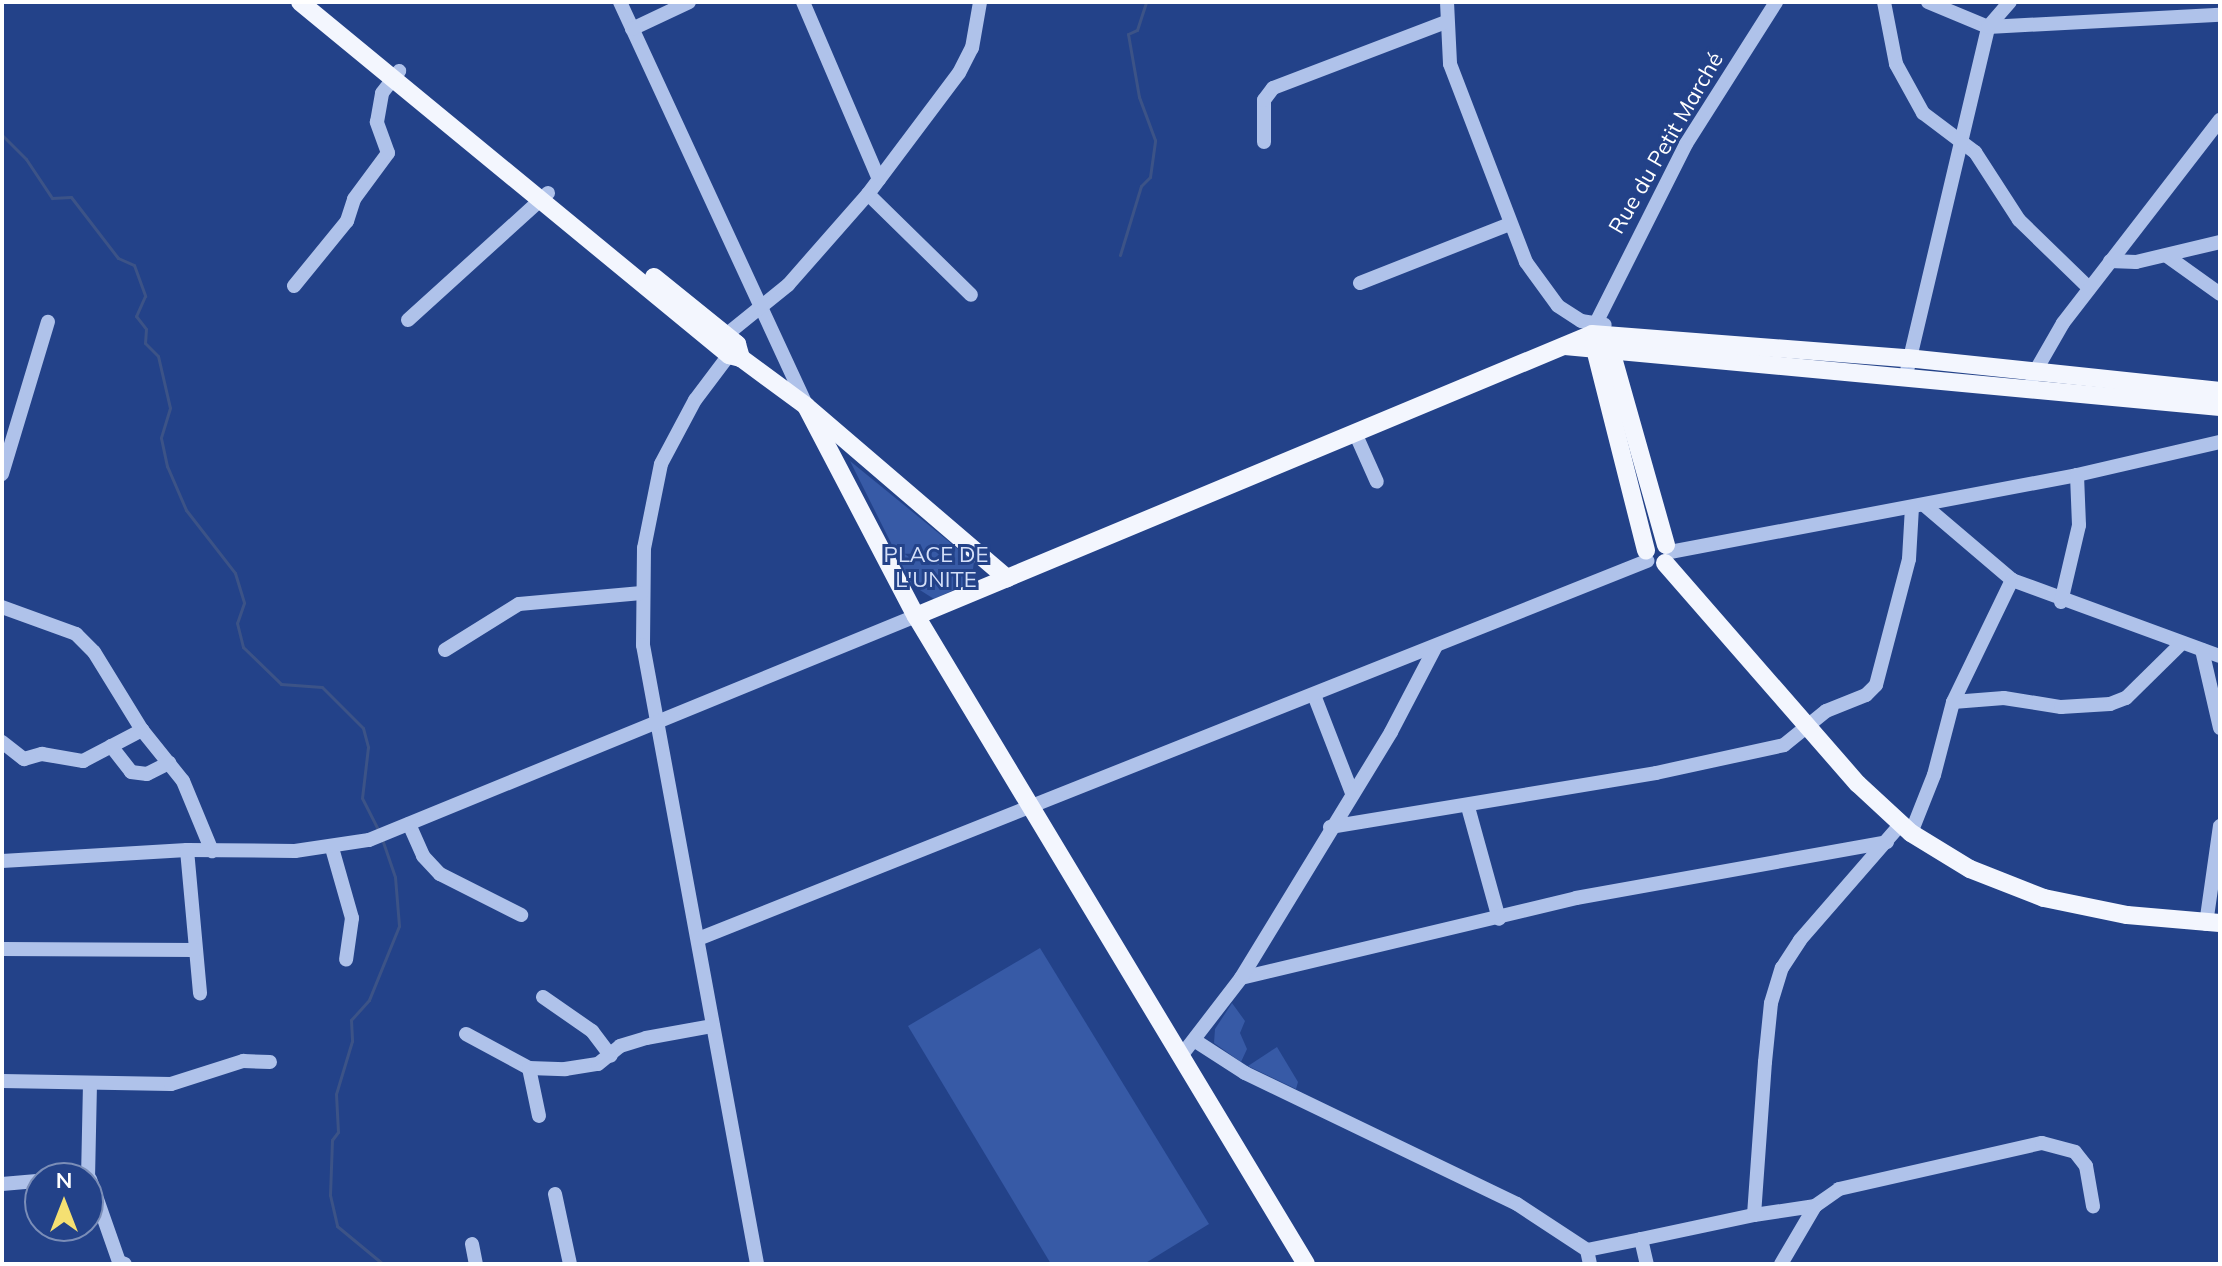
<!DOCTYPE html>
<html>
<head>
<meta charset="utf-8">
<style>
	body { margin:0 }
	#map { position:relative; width:2222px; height:1266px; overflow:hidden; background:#234289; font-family:Mulish,sans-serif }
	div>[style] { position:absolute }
	.green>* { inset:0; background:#375aa6 }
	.stream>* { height:3px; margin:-1.5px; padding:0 1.5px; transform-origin:1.5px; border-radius:1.5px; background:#3c5387 }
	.minor>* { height:14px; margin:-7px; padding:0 7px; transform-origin:7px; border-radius:7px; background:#afc2ea }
	.major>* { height:18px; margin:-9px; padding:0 9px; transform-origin:9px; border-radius:9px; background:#f3f6fe }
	span { translate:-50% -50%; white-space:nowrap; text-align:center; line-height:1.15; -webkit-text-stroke:6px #234289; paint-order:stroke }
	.street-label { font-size:22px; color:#fff }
	.park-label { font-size:22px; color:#d4dff8 }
	.frame { position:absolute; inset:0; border:4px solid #fff; pointer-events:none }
	.north { position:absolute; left:24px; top:1162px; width:80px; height:80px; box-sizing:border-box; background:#234289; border:2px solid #7b8eb8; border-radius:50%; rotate:0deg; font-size:22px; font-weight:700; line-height:32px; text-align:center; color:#fff }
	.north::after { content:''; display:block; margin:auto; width:28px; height:36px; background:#f5e072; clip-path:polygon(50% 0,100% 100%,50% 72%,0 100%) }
</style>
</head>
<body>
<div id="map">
	<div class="green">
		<i style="clip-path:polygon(850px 461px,974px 562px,971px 582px,934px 599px,912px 585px)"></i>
		<i style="clip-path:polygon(1040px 948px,1209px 1224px,1144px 1264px,1051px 1264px,908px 1026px)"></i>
		<i style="clip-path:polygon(1232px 1003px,1245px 1021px,1240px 1033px,1247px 1049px,1241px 1062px,1214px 1043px,1215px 1029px)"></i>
		<i style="clip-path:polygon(1277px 1047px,1298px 1082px,1296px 1089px,1248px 1066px)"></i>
	</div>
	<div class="stream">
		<i style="left:2px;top:135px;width:34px;rotate:45deg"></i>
		<i style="left:26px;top:159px;width:47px;rotate:56.3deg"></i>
		<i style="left:52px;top:198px;width:19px;rotate:-3deg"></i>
		<i style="left:71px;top:197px;width:77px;rotate:52.4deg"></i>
		<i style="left:118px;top:258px;width:17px;rotate:24deg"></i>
		<i style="left:134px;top:265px;width:33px;rotate:70deg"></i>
		<i style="left:145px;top:296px;width:22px;rotate:114deg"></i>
		<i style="left:136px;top:316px;width:16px;rotate:52deg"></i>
		<i style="left:146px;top:329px;width:14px;rotate:94deg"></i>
		<i style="left:145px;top:343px;width:18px;rotate:45deg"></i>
		<i style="left:158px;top:356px;width:53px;rotate:77deg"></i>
		<i style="left:170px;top:408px;width:31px;rotate:107deg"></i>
		<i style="left:161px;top:438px;width:29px;rotate:78deg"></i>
		<i style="left:167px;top:466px;width:48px;rotate:66.6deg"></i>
		<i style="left:186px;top:510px;width:80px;rotate:52.1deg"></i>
		<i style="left:235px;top:573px;width:31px;rotate:73deg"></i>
		<i style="left:244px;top:603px;width:21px;rotate:109deg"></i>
		<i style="left:237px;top:623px;width:25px;rotate:76deg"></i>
		<i style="left:243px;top:647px;width:53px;rotate:44.2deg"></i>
		<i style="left:281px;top:684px;width:41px;rotate:4.2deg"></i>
		<i style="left:322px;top:687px;width:58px;rotate:45deg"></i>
		<i style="left:363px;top:728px;width:20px;rotate:75deg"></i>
		<i style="left:368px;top:747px;width:51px;rotate:96.7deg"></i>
		<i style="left:362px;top:798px;width:38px;rotate:63deg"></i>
		<i style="left:1120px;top:255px;width:72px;rotate:-73.1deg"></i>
		<i style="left:1141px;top:186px;width:13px;rotate:-45deg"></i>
		<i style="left:1150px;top:177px;width:37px;rotate:-82deg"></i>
		<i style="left:1155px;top:140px;width:46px;rotate:-110.4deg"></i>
		<i style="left:1139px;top:97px;width:64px;rotate:-99.9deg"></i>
		<i style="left:1128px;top:34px;width:10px;rotate:-24deg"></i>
		<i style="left:1137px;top:30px;width:29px;rotate:-72deg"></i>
		<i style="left:382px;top:839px;width:40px;rotate:71.1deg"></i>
		<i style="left:395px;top:877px;width:49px;rotate:85.3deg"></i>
		<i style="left:399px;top:926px;width:80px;rotate:112.1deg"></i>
		<i style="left:369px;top:1000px;width:27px;rotate:132deg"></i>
		<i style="left:351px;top:1020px;width:21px;rotate:87deg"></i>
		<i style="left:352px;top:1041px;width:55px;rotate:106.8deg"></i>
		<i style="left:336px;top:1094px;width:38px;rotate:87deg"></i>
		<i style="left:338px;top:1132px;width:10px;rotate:127deg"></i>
		<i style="left:332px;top:1140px;width:55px;rotate:92.1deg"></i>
		<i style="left:330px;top:1195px;width:32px;rotate:77deg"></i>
		<i style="left:337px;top:1226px;width:60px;rotate:39.6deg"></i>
	</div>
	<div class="minor">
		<i style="left:620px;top:2px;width:444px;rotate:65.2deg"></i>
		<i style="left:803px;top:2px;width:193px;rotate:66.8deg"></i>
		<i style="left:1447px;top:2px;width:62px;rotate:87.2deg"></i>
		<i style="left:1450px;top:64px;width:212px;rotate:69deg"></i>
		<i style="left:1526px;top:262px;width:54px;rotate:54deg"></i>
		<i style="left:1558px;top:306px;width:27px;rotate:33deg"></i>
		<i style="left:1581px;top:321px;width:24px;rotate:9deg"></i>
		<i style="left:1884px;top:2px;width:63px;rotate:79deg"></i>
		<i style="left:1896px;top:64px;width:56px;rotate:61.1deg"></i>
		<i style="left:1923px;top:113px;width:65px;rotate:36.9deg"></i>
		<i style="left:1975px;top:152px;width:81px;rotate:57.1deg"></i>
		<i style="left:2019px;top:220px;width:98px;rotate:44.2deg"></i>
		<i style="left:1928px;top:2px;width:65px;rotate:22.6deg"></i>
		<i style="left:1988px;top:27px;width:232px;rotate:-3deg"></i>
		<i style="left:632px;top:29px;width:63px;rotate:-25.3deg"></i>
		<i style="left:1264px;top:142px;width:42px;rotate:-90deg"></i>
		<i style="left:1264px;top:100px;width:15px;rotate:-53deg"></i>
		<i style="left:1273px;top:88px;width:185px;rotate:-20.9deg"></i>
		<i style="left:868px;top:194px;width:144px;rotate:44.4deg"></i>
		<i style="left:2167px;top:256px;width:65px;rotate:35.6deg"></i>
		<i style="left:2110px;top:261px;width:26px;rotate:2deg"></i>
		<i style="left:2136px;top:262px;width:86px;rotate:-13.4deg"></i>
		<i style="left:1360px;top:283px;width:161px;rotate:-21.5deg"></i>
		<i style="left:294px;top:286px;width:84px;rotate:-50.8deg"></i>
		<i style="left:347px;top:221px;width:23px;rotate:-72deg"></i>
		<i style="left:354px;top:199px;width:57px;rotate:-53.5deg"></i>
		<i style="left:388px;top:153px;width:33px;rotate:-110deg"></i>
		<i style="left:377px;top:122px;width:29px;rotate:-80deg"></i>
		<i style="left:382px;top:93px;width:28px;rotate:-52deg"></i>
		<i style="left:408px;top:320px;width:189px;rotate:-42.2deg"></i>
		<i style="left:1593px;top:329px;width:207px;rotate:-63.3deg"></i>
		<i style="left:1686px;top:144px;width:168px;rotate:-57.6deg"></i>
		<i style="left:726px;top:335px;width:80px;rotate:-38.9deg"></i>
		<i style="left:788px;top:285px;width:121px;rotate:-48.7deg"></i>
		<i style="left:868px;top:194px;width:151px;rotate:-53.1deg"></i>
		<i style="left:959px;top:73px;width:28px;rotate:-63deg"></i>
		<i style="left:972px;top:48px;width:47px;rotate:-80.1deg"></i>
		<i style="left:735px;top:347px;width:66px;rotate:127deg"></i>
		<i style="left:695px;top:400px;width:72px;rotate:118deg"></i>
		<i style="left:661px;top:464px;width:86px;rotate:101.4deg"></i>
		<i style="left:644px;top:548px;width:97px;rotate:90.6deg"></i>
		<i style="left:643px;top:645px;width:629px;rotate:79.56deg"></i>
		<i style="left:1906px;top:375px;width:358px;rotate:-76.7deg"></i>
		<i style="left:1988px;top:27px;width:33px;rotate:-49deg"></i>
		<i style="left:2032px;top:377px;width:62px;rotate:-60.1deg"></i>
		<i style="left:2063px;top:323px;width:257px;rotate:-52.3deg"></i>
		<i style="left:1356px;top:435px;width:51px;rotate:65.9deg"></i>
		<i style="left:2px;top:474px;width:159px;rotate:-73.2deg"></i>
		<i style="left:1924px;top:505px;width:116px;rotate:40.4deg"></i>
		<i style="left:2012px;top:580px;width:221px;rotate:20.1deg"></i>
		<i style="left:1670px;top:552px;width:414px;rotate:-10.7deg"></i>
		<i style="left:2077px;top:475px;width:147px;rotate:-13deg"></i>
		<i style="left:2061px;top:602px;width:79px;rotate:-76.8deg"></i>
		<i style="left:2079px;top:525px;width:50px;rotate:-92.3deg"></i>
		<i style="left:2px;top:607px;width:79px;rotate:20deg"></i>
		<i style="left:76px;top:634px;width:25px;rotate:45deg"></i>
		<i style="left:94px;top:652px;width:92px;rotate:58.4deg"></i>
		<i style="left:142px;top:730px;width:65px;rotate:51.2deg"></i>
		<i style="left:183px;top:781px;width:76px;rotate:67.5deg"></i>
		<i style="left:445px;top:650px;width:87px;rotate:-31.9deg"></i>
		<i style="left:519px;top:604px;width:123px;rotate:-5.1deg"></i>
		<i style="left:2202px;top:650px;width:80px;rotate:77deg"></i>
		<i style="left:1314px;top:695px;width:105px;rotate:68.8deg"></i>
		<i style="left:1953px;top:702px;width:51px;rotate:-4.5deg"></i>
		<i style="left:2004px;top:698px;width:58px;rotate:9deg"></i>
		<i style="left:2061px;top:707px;width:49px;rotate:-3.5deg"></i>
		<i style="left:2110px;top:704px;width:17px;rotate:-21deg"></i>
		<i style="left:2126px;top:698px;width:78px;rotate:-44.5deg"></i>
		<i style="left:2px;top:742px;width:28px;rotate:38deg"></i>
		<i style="left:24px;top:759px;width:19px;rotate:-16deg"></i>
		<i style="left:42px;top:754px;width:42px;rotate:9.7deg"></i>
		<i style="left:83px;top:761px;width:67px;rotate:-27.7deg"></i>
		<i style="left:111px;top:746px;width:33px;rotate:52deg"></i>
		<i style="left:131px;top:772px;width:16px;rotate:7deg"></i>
		<i style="left:147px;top:774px;width:25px;rotate:-27deg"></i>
		<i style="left:1468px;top:807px;width:116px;rotate:74.5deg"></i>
		<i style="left:409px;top:824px;width:35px;rotate:66deg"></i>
		<i style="left:423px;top:856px;width:25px;rotate:47deg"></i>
		<i style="left:440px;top:874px;width:91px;rotate:26.8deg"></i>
		<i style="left:1330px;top:827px;width:330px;rotate:-9.4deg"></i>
		<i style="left:1656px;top:773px;width:131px;rotate:-12.3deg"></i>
		<i style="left:1784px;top:745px;width:54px;rotate:-39deg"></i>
		<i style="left:1826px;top:711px;width:43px;rotate:-21.8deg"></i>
		<i style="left:1866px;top:695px;width:14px;rotate:-45deg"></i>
		<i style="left:1876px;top:685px;width:130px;rotate:-75.3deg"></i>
		<i style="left:1909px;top:559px;width:52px;rotate:-86.7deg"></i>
		<i style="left:1911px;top:833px;width:62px;rotate:-68.4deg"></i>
		<i style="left:1934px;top:775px;width:75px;rotate:-75.4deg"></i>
		<i style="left:1953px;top:702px;width:136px;rotate:-64.2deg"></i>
		<i style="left:332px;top:848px;width:73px;rotate:74.1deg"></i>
		<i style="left:352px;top:918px;width:42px;rotate:98.1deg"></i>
		<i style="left:187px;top:850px;width:144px;rotate:84.8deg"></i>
		<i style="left:2px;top:861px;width:185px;rotate:-3.4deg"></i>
		<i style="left:187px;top:850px;width:108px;rotate:0.5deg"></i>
		<i style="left:295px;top:851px;width:75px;rotate:-8.5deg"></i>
		<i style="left:369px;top:840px;width:591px;rotate:-22.27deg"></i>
		<i style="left:2206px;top:924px;width:99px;rotate:-81.9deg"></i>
		<i style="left:698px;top:939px;width:1022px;rotate:-21.72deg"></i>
		<i style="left:2px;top:949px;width:193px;rotate:0.3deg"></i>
		<i style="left:1241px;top:978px;width:344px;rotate:-13.4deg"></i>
		<i style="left:1576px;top:898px;width:316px;rotate:-10.2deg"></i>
		<i style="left:543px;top:997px;width:60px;rotate:34.8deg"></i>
		<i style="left:592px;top:1031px;width:31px;rotate:53deg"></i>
		<i style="left:466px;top:1034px;width:72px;rotate:28.4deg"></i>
		<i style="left:529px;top:1068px;width:36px;rotate:2deg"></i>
		<i style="left:565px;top:1069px;width:33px;rotate:-9deg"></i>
		<i style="left:598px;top:1064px;width:28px;rotate:-39deg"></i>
		<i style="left:620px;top:1046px;width:27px;rotate:-17deg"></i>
		<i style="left:646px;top:1038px;width:68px;rotate:-10.2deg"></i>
		<i style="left:1194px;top:1040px;width:61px;rotate:32.9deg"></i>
		<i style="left:1245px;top:1073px;width:302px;rotate:25.7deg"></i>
		<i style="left:1517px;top:1204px;width:84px;rotate:33.3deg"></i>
		<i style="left:1587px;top:1250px;width:14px;rotate:78deg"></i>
		<i style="left:1181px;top:1056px;width:98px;rotate:-52.4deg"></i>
		<i style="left:1241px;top:978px;width:288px;rotate:-58.6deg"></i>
		<i style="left:1391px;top:732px;width:97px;rotate:-62.4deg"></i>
		<i style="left:529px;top:1068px;width:49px;rotate:78.2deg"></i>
		<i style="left:2px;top:1081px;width:169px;rotate:1deg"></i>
		<i style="left:171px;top:1084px;width:76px;rotate:-17.7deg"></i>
		<i style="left:243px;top:1061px;width:27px;rotate:2deg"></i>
		<i style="left:88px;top:1179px;width:95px;rotate:-88.8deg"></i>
		<i style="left:90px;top:1179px;width:88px;rotate:70.7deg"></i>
		<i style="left:119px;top:1262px;width:6px;rotate:18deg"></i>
		<i style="left:2px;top:1184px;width:38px;rotate:-5deg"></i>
		<i style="left:555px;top:1194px;width:72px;rotate:77.9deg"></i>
		<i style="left:1754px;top:1215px;width:62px;rotate:-8.4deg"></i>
		<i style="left:1815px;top:1206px;width:29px;rotate:-35deg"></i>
		<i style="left:1839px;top:1189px;width:208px;rotate:-12.8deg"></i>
		<i style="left:2042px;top:1143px;width:34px;rotate:15deg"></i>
		<i style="left:2075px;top:1152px;width:18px;rotate:52deg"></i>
		<i style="left:2086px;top:1166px;width:41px;rotate:80.1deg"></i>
		<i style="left:1641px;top:1239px;width:116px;rotate:-12deg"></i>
		<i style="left:1754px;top:1215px;width:153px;rotate:-85.9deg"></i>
		<i style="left:1765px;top:1062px;width:59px;rotate:-84.2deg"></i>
		<i style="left:1771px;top:1003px;width:37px;rotate:-73deg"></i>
		<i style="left:1782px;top:968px;width:33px;rotate:-57deg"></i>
		<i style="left:1800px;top:940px;width:152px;rotate:-49deg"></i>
		<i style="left:472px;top:1244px;width:20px;rotate:79deg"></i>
		<i style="left:1587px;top:1250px;width:55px;rotate:-11.5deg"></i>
		<i style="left:1641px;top:1239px;width:26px;rotate:77deg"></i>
		<i style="left:1781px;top:1264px;width:67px;rotate:-59.6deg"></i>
	</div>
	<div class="major">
		<i style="left:300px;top:2px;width:556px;rotate:39.45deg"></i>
		<i style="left:729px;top:355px;width:12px;rotate:14deg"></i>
		<i style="left:741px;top:358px;width:81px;rotate:36.4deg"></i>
		<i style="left:806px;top:406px;width:265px;rotate:40.6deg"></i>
		<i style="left:654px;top:277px;width:107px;rotate:38.9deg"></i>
		<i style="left:737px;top:344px;width:15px;rotate:74deg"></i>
		<i style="left:1608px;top:340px;width:213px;rotate:74.2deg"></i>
		<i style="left:1593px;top:341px;width:216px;rotate:75.8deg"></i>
		<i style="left:1565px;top:346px;width:658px;rotate:5.32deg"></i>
		<i style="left:806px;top:406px;width:237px;rotate:62.4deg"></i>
		<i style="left:916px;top:616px;width:756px;rotate:58.96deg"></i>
		<i style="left:1665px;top:563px;width:293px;rotate:48.9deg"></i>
		<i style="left:1858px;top:784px;width:72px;rotate:42.8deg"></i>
		<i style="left:1911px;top:833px;width:69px;rotate:31.4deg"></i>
		<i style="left:1970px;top:869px;width:79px;rotate:21.4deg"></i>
		<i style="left:2044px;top:898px;width:85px;rotate:11.6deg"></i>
		<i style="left:2127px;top:915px;width:93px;rotate:4.9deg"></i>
		<i style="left:916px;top:616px;width:732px;rotate:-22.64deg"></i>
		<i style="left:1592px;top:334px;width:316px;rotate:4.4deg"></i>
		<i style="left:1907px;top:358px;width:315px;rotate:6deg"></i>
	</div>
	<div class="street-label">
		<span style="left:1666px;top:143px;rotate:-60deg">Rue du Petit Marché</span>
	</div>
	<div class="park-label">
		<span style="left:936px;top:567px">PLACE DE<br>L'UNITE</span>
	</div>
	<div class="frame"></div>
	<div class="north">N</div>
</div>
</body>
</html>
